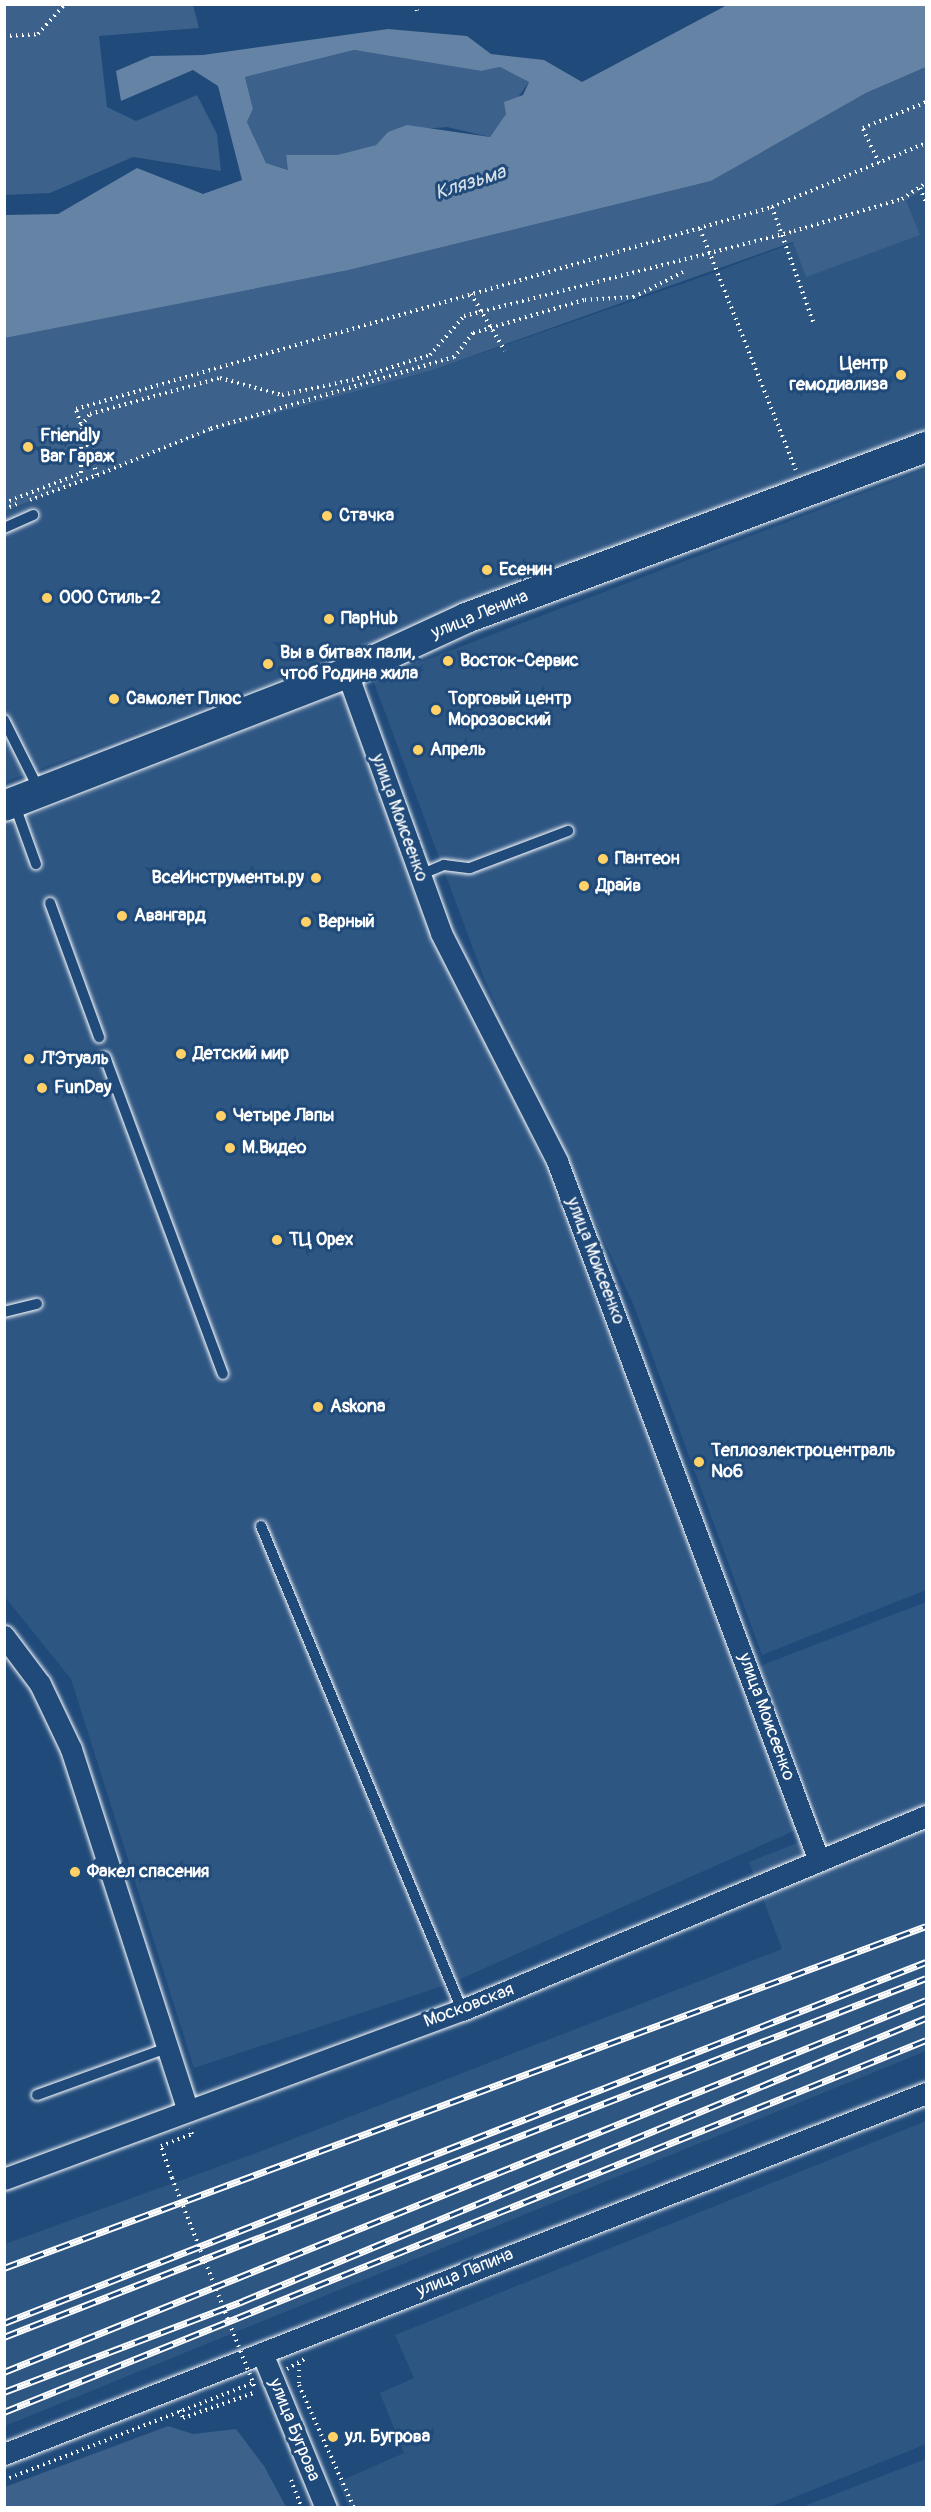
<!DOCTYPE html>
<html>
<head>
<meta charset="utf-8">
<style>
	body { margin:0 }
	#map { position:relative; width:931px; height:2512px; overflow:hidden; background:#1f4a7a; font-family:Pangolin,sans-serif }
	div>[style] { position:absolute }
	.built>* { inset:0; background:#2e5683 }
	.green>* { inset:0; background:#3c618b }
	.water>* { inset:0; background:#6583a4 }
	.path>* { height:4px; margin-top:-2px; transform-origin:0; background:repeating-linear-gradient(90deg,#fff 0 1.5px,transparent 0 6px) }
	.roads { filter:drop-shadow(0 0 2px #fff) drop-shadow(0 0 2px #fff) }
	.lane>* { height:10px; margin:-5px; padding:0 5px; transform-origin:5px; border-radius:5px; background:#1f4a7a }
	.street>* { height:21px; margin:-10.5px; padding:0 10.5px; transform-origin:10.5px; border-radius:10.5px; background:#1f4a7a }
	.secondary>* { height:30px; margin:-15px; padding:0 15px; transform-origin:15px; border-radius:15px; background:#1f4a7a }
	.rail>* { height:7px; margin-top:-3.5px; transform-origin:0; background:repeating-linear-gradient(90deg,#1f4a7a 0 14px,#fff 0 28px); box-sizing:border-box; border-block:2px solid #fff }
	.path-bridge>* { height:4px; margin-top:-2px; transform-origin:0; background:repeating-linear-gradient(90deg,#fff 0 1.5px,transparent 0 6px) }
	.dots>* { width:16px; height:16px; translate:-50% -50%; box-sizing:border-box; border:3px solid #1f4a7a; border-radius:50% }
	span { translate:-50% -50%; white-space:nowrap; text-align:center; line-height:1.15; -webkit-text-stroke:6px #1f4a7a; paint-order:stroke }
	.poi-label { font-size:18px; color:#fff; font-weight:700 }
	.right { translate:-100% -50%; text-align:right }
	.left { translate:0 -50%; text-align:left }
	.street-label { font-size:18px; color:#fff }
	.water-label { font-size:20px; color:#d8e0e8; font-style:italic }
	.frame { position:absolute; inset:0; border:6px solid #fff; pointer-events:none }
</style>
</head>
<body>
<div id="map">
	<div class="built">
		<i style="clip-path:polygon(926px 187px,926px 439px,5px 782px,5px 511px,206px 433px,433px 370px,699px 278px,906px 201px)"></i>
		<i style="clip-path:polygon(926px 469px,926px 1590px,762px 1655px,634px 1306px,484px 978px,373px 680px)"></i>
		<i style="clip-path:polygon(345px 691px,540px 1156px,796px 1830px,449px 1984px,194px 2068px,71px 1679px,5px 1597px,5px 826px)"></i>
		<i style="clip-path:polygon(926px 1602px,926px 2051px,5px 2426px,5px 2244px,259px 2152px,782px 1949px,749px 1862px,825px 1832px,760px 1666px)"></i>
		<i style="clip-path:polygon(926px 2121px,926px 2444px,770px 2507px,349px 2507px,338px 2482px,404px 2453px,380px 2393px,414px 2378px,395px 2335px)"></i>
		<i style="clip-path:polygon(926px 2459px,926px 2507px,802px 2507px)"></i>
	</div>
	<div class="green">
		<i style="clip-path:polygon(5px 4px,193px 5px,199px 28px,99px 36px,107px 107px,136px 121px,197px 95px,217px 134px,221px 171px,133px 157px,50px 193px,5px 195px)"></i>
		<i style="clip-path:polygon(354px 50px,481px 71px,500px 67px,529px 82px,490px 137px,447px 127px,388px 132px,376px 145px,337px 155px,286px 156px,289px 170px,266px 163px,247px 122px,253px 109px,245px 77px)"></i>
		<i style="clip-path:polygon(926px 67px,926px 187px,906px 201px,920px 235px,806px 277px,793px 242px,433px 370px,206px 433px,5px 511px,5px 338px,349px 270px,711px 181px,866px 93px)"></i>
		<i style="clip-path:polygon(168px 2426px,193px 2434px,236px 2429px,264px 2466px,286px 2507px,5px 2507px,5px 2487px)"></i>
	</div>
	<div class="water">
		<i style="clip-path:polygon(evenodd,729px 4px,926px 5px,926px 67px,866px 93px,711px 181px,349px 270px,5px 338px,5px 215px,58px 214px,137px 168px,203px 194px,242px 180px,218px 86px,193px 70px,121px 101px,116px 71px,151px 56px,203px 55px,388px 29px,467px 36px,491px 54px,544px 60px,582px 82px,729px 4px,354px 50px,481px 71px,500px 67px,529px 82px,523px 95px,504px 102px,506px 114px,490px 137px,407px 125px,388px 132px,376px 145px,337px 155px,286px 155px,288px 170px,266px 163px,247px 122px,253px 109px,245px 77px,354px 50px)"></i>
	</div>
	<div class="path">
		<i style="left:415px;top:4px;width:7px;rotate:74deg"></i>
		<i style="left:4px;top:36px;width:34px;rotate:-3deg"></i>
		<i style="left:38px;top:34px;width:40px;rotate:-48deg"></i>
		<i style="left:879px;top:163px;width:38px;rotate:-115deg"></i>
		<i style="left:863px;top:128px;width:68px;rotate:-22.4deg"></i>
		<i style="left:920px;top:188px;width:16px;rotate:68deg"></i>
		<i style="left:772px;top:207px;width:124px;rotate:70.3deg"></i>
		<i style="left:700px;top:229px;width:259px;rotate:68.3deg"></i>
		<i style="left:683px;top:272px;width:55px;rotate:153deg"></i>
		<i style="left:634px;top:297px;width:50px;rotate:176.6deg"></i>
		<i style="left:584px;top:300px;width:116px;rotate:163.4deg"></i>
		<i style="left:473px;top:333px;width:31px;rotate:128deg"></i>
		<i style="left:454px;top:357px;width:254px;rotate:163.6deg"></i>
		<i style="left:210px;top:429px;width:122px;rotate:157.8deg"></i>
		<i style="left:97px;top:475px;width:69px;rotate:-107.7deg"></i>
		<i style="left:76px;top:409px;width:725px;rotate:-16.18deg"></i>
		<i style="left:772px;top:207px;width:167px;rotate:-22.6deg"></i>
		<i style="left:471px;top:294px;width:66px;rotate:59.2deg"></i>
		<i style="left:81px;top:426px;width:15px;rotate:-53deg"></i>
		<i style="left:90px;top:414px;width:135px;rotate:-15.5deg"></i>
		<i style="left:220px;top:378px;width:64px;rotate:15.3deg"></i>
		<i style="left:282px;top:395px;width:72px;rotate:-12.1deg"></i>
		<i style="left:352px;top:380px;width:82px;rotate:-17.8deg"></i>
		<i style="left:430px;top:355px;width:52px;rotate:-48.9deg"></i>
		<i style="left:464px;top:316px;width:341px;rotate:-14.4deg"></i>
		<i style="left:794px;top:231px;width:113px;rotate:-16.5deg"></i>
		<i style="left:902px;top:199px;width:29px;rotate:-34deg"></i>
		<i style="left:30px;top:500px;width:72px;rotate:-20.5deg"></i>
		<i style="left:4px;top:503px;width:83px;rotate:-21.3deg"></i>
		<i style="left:81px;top:473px;width:39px;rotate:-90deg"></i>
		<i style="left:4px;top:509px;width:14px;rotate:-21deg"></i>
		<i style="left:172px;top:2178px;width:34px;rotate:-109deg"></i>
		<i style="left:161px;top:2146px;width:33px;rotate:-21deg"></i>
		<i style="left:192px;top:2134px;width:6px;rotate:-108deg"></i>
		<i style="left:299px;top:2364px;width:21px;rotate:90deg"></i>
		<i style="left:299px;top:2385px;width:135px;rotate:65.9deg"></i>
		<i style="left:287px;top:2369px;width:22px;rotate:-30deg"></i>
		<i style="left:180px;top:2410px;width:9px;rotate:69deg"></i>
		<i style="left:183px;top:2418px;width:77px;rotate:-19.6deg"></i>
		<i style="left:4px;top:2480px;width:269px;rotate:-21.3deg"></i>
		<i style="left:291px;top:2480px;width:30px;rotate:69deg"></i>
	</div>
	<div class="roads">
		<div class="lane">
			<i style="left:4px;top:528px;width:32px;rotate:-24deg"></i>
			<i style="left:4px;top:720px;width:80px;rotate:63.4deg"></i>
			<i style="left:14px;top:803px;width:65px;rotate:70.2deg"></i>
			<i style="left:420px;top:875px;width:26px;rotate:-23deg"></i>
			<i style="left:444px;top:865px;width:26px;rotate:7deg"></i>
			<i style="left:470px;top:868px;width:105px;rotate:-20.7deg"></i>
			<i style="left:50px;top:903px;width:143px;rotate:69.9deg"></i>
			<i style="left:105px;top:1057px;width:338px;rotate:69.6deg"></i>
			<i style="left:4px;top:1312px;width:34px;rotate:-14deg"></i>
			<i style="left:261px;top:1526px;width:524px;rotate:67.45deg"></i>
			<i style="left:37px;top:2095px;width:135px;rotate:-19.9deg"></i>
		</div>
		<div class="street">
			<i style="left:347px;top:673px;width:276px;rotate:70.1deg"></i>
			<i style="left:441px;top:933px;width:256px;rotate:63deg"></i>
			<i style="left:557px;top:1161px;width:747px;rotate:69.48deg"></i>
			<i style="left:4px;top:1636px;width:60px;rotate:53.1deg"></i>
			<i style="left:40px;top:1684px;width:72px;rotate:64.5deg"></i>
			<i style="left:71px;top:1749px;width:378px;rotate:72.1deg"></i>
			<i style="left:4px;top:2179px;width:488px;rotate:-20.3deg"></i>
			<i style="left:462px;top:2010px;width:503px;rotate:-22.69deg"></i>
			<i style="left:262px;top:2353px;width:168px;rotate:67.6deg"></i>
			<i style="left:4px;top:2454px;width:990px;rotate:-21.38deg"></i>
		</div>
		<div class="secondary">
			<i style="left:4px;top:806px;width:368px;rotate:-21.2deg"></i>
			<i style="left:347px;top:673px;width:131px;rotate:-24.8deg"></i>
			<i style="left:466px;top:618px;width:491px;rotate:-20.4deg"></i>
		</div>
	</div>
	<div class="rail">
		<i style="left:4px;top:2268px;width:983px;rotate:-20.35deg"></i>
		<i style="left:4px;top:2323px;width:990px;rotate:-21.38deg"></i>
		<i style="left:4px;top:2337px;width:989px;rotate:-21.27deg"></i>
		<i style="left:4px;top:2372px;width:994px;rotate:-21.97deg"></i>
		<i style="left:4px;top:2392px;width:256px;rotate:-20.8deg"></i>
		<i style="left:243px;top:2301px;width:739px;rotate:-22.51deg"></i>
		<i style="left:4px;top:2412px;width:994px;rotate:-21.97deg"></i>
	</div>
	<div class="path-bridge">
		<i style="left:172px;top:2178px;width:226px;rotate:68.4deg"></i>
	</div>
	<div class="dots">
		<i style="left:901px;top:375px;background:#ffd166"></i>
		<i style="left:28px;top:447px;background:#ffd166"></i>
		<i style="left:327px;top:516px;background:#ffd166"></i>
		<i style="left:487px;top:570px;background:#ffd166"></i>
		<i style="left:47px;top:598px;background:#ffd166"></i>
		<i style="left:329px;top:619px;background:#ffd166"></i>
		<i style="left:448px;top:661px;background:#ffd166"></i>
		<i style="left:268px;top:664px;background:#ffd166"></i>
		<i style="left:114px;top:699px;background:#ffd166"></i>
		<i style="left:436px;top:710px;background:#ffd166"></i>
		<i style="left:418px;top:750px;background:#ffd166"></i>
		<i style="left:603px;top:859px;background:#ffd166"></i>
		<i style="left:316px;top:878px;background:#ffd166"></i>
		<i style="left:584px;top:886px;background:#ffd166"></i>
		<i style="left:122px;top:916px;background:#ffd166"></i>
		<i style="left:306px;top:922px;background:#ffd166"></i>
		<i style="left:181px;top:1054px;background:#ffd166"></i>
		<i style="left:29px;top:1059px;background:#ffd166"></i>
		<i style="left:42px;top:1088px;background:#ffd166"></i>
		<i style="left:221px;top:1116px;background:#ffd166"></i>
		<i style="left:230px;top:1148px;background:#ffd166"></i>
		<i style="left:277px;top:1240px;background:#ffd166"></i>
		<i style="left:318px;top:1407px;background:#ffd166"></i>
		<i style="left:699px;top:1462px;background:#ffd166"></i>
		<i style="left:75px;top:1872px;background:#ffd166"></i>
		<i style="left:333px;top:2437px;background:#ffd166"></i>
	</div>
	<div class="poi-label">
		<span class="right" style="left:888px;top:375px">Центр<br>гемодиализа</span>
		<span class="left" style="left:40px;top:447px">Friendly<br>Bar Гараж</span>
		<span class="left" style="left:339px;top:516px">Стачка</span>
		<span class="left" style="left:499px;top:570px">Есенин</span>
		<span class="left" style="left:59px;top:598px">ООО Стиль-2</span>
		<span class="left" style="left:341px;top:619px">ПарHub</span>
		<span class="left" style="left:280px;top:664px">Вы в битвах пали,<br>чтоб Родина жила</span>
		<span class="left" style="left:460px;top:661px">Восток-Сервис</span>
		<span class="left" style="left:126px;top:699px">Самолет Плюс</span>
		<span class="left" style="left:448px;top:710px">Торговый центр<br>Морозовский</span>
		<span class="left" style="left:430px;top:750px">Апрель</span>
		<span class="left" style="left:615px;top:859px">Пантеон</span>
		<span class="right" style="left:304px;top:878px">ВсеИнструменты.ру</span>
		<span class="left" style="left:596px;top:886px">Драйв</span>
		<span class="left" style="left:134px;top:916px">Авангард</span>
		<span class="left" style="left:318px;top:922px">Верный</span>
		<span class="left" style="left:193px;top:1054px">Детский мир</span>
		<span class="left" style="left:41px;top:1059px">Л'Этуаль</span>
		<span class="left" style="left:54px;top:1088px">FunDay</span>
		<span class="left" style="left:233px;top:1116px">Четыре Лапы</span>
		<span class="left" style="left:242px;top:1148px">М.Видео</span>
		<span class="left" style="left:289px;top:1240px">ТЦ Орех</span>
		<span class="left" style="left:330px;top:1407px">Askona</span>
		<span class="left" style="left:711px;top:1462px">Теплоэлектроцентраль<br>№6</span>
		<span class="left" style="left:87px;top:1872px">Факел спасения</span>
		<span class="left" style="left:345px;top:2437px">ул. Бугрова</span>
	</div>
	<div class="street-label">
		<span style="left:480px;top:615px;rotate:-22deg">улица Ленина</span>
		<span style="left:399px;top:818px;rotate:70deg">улица Моисеенко</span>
		<span style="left:595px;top:1261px;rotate:69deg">улица Моисеенко</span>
		<span style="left:766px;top:1717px;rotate:70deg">улица Моисеенко</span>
		<span style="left:469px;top:2006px;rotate:-21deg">Московская</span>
		<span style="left:465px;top:2273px;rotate:-22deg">улица Лапина</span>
		<span style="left:294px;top:2430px;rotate:68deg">улица Бугрова</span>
	</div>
	<div class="water-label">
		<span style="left:470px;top:182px;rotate:-18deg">Клязьма</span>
	</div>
	<div class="frame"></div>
</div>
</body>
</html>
